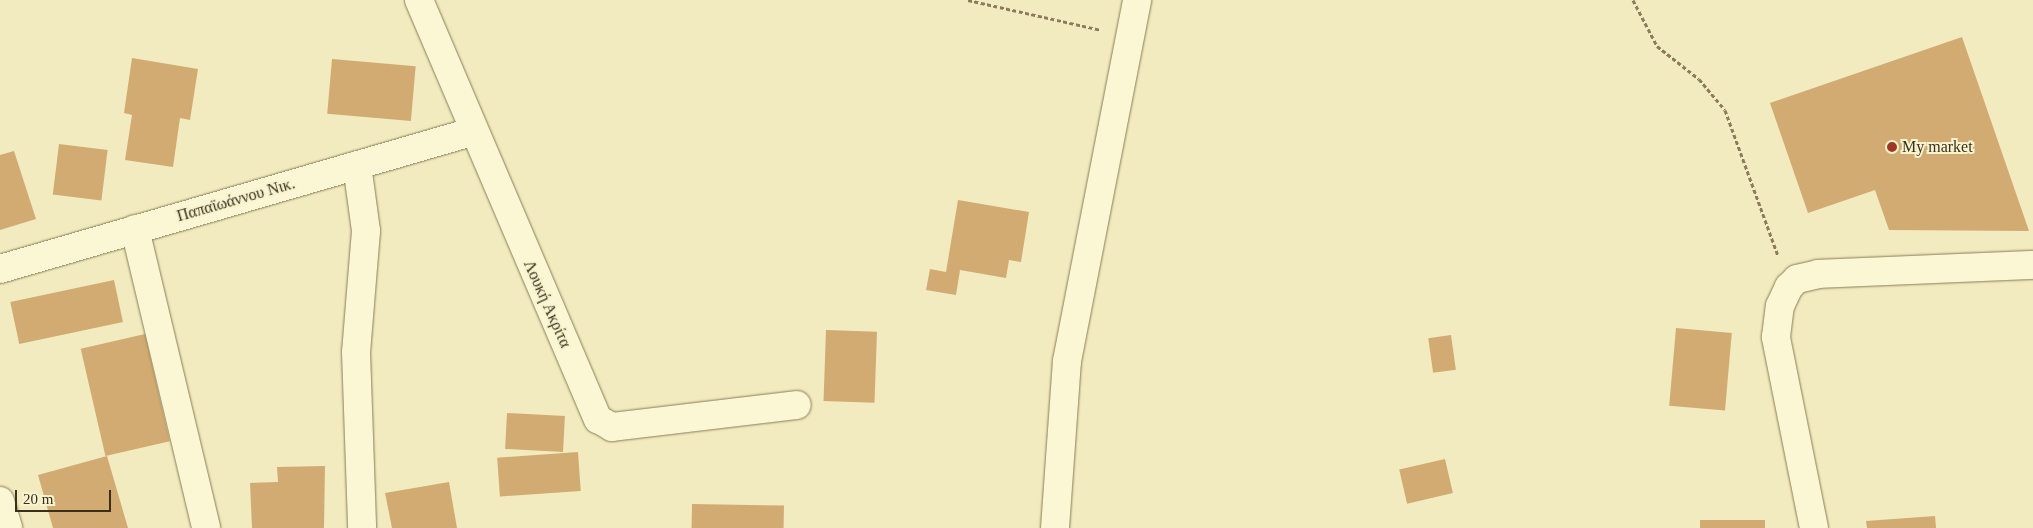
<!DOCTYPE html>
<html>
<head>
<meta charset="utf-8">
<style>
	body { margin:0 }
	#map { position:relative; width:2033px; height:528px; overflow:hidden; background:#f1ebbf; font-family:Georgia,serif }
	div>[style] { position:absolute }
	.building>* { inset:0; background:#d2ab72; transform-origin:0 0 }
	.path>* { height:3px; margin-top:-1.5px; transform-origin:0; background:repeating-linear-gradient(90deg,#8b7c56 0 4px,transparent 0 6.5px) }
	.roads { filter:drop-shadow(0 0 1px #8b7c56) drop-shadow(0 0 1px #8b7c56) }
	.street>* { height:28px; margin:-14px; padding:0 14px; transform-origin:14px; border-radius:14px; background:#fbf6d3 }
	.secondary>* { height:28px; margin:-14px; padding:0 14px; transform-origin:14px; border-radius:14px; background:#fbf6d3 }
	.dots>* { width:14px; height:14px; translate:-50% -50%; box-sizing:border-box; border:2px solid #f8f3cf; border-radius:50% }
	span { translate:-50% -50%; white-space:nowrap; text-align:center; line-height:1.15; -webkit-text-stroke:4px #f8f3cf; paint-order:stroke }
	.poi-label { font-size:16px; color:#392f1c }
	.left { translate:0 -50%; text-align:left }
	.street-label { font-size:16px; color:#392f1c }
	.scale { position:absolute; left:15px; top:490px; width:96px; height:22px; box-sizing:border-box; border:2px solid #392f1c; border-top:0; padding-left:6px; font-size:15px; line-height:18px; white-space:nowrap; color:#392f1c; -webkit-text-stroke:4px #f8f3cf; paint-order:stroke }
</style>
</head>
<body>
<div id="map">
	<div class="building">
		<i style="clip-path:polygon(1962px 37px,2029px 231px,1889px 230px,1875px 190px,1808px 213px,1770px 103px)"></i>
		<i style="clip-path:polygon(132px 58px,198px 69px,190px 120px,180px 118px,173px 167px,125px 160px,132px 115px,124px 113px)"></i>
		<i style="left:332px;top:59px;width:84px;height:55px;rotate:5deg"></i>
		<i style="left:59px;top:144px;width:49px;height:51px;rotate:7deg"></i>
		<i style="clip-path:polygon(14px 151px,36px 219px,0 230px,0 155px)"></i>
		<i style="clip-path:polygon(958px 200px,1029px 212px,1021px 262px,1009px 260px,1006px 278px,960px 270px,956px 295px,926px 290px,930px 269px,946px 272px)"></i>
		<i style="left:114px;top:280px;width:43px;height:106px;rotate:78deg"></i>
		<i style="left:1676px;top:328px;width:56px;height:78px;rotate:5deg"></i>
		<i style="left:826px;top:330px;width:51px;height:71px;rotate:2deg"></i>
		<i style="left:145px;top:334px;width:110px;height:66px;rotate:77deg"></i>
		<i style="left:1451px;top:335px;width:35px;height:23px;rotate:82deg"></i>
		<i style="left:507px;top:413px;width:58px;height:36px;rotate:3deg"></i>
		<i style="left:578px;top:452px;width:39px;height:81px;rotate:86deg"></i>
		<i style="clip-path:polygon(107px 456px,128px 528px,53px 528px,38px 475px)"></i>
		<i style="left:1445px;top:459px;width:35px;height:47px;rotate:77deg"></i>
		<i style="clip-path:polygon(325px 466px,324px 528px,252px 528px,250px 483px,278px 482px,277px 467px)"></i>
		<i style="clip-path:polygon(449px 482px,457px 528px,392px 528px,385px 493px)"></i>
		<i style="left:692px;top:504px;width:92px;height:24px;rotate:1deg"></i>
		<i style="clip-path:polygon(1935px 516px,1936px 528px,1867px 528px,1866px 521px)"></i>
		<i style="left:1765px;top:520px;width:8px;height:65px;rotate:90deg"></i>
	</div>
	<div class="path">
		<i style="left:968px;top:0;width:136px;rotate:12.7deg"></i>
		<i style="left:1633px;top:0;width:52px;rotate:62.4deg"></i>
		<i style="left:1657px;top:46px;width:53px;rotate:38.2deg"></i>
		<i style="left:1699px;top:79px;width:40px;rotate:50deg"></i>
		<i style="left:1725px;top:110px;width:155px;rotate:70deg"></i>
	</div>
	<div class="roads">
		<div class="street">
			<i style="left:419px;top:0;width:456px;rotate:66.9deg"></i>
			<i style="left:598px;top:419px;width:16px;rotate:30deg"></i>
			<i style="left:612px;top:427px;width:186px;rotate:-6.8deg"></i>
			<i style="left:357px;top:165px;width:67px;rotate:82.2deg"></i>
			<i style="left:366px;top:231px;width:121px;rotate:94.7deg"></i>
			<i style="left:356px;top:352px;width:176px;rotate:88deg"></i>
			<i style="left:135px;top:229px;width:307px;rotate:76.6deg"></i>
			<i style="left:0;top:269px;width:492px;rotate:-16.2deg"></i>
			<i style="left:1055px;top:528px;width:167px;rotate:-85.9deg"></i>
			<i style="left:1067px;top:361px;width:368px;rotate:-79deg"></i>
			<i style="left:1814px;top:528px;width:195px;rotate:-101.3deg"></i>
			<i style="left:1776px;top:337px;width:31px;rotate:-83deg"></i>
			<i style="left:1780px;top:306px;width:21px;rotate:-65deg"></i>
			<i style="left:1789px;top:287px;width:11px;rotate:-45deg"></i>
			<i style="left:1797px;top:279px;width:22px;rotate:-13deg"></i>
			<i style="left:1818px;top:274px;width:215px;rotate:-2.4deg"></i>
		</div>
		<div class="secondary">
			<i style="left:0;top:501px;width:28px;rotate:73deg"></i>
		</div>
	</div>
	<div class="dots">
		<i style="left:1892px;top:147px;background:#9e3822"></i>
	</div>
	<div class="poi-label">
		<span class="left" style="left:1902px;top:147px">My market</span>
	</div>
	<div class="street-label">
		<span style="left:236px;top:200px;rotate:-16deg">Παπαϊωάννου Νικ.</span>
		<span style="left:547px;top:304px;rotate:66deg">Λουκή Ακρίτα</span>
	</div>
	<div class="scale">20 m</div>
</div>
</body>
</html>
